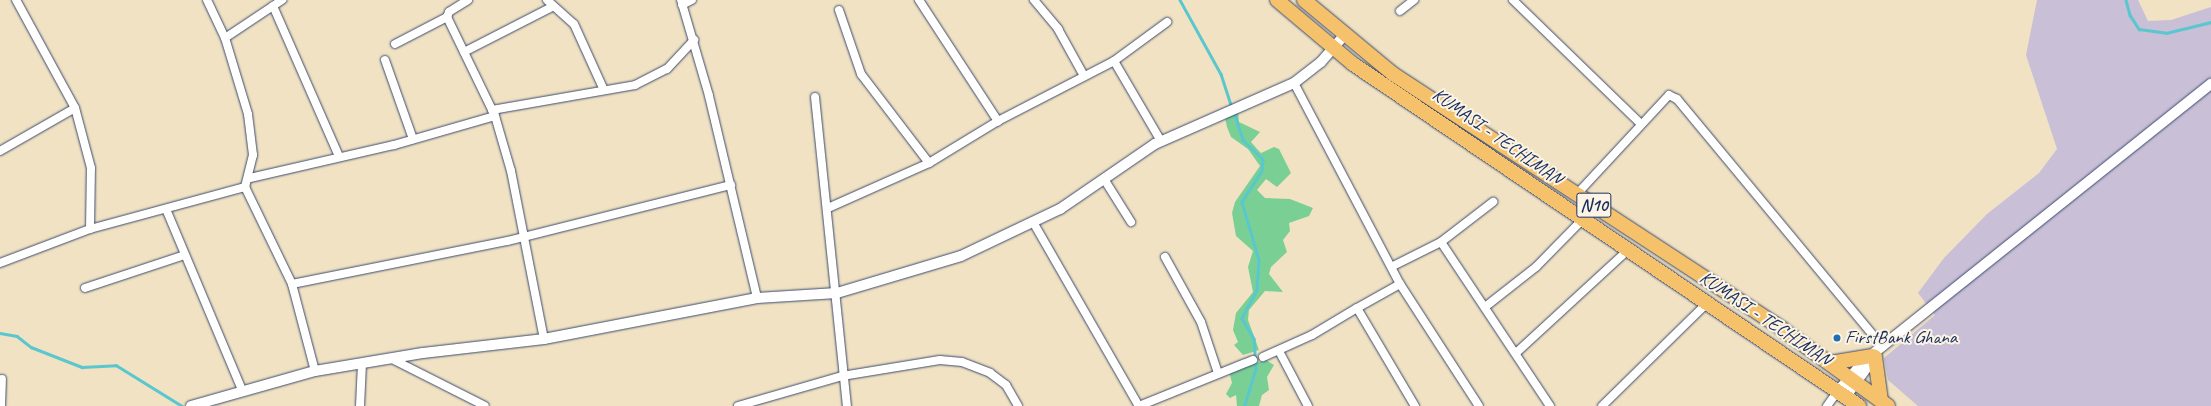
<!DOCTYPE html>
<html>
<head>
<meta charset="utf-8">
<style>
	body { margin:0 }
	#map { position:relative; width:2211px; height:406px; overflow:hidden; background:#f0e2c3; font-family:Caveat,sans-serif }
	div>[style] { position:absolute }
	.industrial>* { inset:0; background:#c9bfd7 }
	.green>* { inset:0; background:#7ad094 }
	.stream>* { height:2.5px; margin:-1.25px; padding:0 1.25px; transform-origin:1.25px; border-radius:1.25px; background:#5ac7ce }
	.roads { filter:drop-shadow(0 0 1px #3b4a6d) drop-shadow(0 0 1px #3b4a6d) }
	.minor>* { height:8px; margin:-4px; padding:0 4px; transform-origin:4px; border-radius:4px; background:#fff }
	.tertiary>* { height:10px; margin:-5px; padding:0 5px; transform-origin:5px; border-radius:5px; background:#fff }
	.trunk>* { height:14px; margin:-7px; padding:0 7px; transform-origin:7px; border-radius:7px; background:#f5c16b }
	.dots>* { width:11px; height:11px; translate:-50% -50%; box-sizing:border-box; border:2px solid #fcf5e5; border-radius:50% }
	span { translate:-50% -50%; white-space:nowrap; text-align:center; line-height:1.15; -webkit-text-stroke:4px #fcf5e5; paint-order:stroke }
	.shield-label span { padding:1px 3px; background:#fcf5e5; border:1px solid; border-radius:3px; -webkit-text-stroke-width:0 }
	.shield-label { font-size:18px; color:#1b2f5e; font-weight:700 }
	.street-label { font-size:19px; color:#1b2f5e }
	.poi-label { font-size:19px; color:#1b2f5e }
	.left { translate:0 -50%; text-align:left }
</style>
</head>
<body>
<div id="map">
	<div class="industrial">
		<i style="clip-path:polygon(2037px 0,2138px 0,2148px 21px,2171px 20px,2211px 7px,2211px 406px,1918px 406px,1888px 380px,1884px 358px,1935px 315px,1918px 293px,1944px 258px,1987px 214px,2039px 173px,2057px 149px,2026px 55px)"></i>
	</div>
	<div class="green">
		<i style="clip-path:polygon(1238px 111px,1239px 122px,1260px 132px,1251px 142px,1258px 150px,1261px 153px,1274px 147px,1279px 149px,1291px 173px,1277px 187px,1266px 179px,1257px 190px,1265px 198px,1290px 199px,1313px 208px,1309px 216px,1289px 223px,1290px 231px,1283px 240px,1287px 252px,1271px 267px,1269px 274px,1283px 292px,1265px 291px,1249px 310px,1248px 320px,1259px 350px,1243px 355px,1234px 345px,1238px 342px,1233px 330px,1236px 313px,1253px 292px,1248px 267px,1253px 251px,1236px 236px,1232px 213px,1235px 202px,1260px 166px,1248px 149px,1231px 137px,1227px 127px,1225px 118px)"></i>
		<i style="clip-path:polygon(1266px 360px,1274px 365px,1267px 377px,1269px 390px,1262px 395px,1259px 406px,1237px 406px,1236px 395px,1230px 398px,1226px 394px,1232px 383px,1229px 371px)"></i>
	</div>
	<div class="stream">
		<i style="left:1180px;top:0;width:85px;rotate:61deg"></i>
		<i style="left:1221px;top:74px;width:35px;rotate:72deg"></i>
		<i style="left:2126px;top:0;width:16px;rotate:75deg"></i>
		<i style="left:2130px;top:15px;width:17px;rotate:57deg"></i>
		<i style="left:2139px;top:29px;width:27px;rotate:8deg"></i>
		<i style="left:2166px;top:33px;width:46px;rotate:-13.7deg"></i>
		<i style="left:1234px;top:112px;width:29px;rotate:72deg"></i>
		<i style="left:1243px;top:140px;width:28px;rotate:44deg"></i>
		<i style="left:1263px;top:159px;width:12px;rotate:95deg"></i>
		<i style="left:1262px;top:171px;width:37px;rotate:123deg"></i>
		<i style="left:1242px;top:202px;width:60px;rotate:73.7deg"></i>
		<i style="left:1259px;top:260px;width:30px;rotate:94deg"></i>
		<i style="left:1257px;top:290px;width:32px;rotate:118deg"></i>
		<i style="left:1242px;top:318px;width:24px;rotate:60deg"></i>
		<i style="left:1254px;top:339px;width:30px;rotate:86deg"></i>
		<i style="left:1256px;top:369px;width:39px;rotate:107deg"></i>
		<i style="left:0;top:333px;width:17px;rotate:10deg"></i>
		<i style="left:17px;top:336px;width:18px;rotate:38deg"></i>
		<i style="left:31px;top:347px;width:55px;rotate:21.4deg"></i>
		<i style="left:82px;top:367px;width:34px;rotate:-3deg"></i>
		<i style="left:116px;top:365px;width:78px;rotate:31.8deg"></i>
	</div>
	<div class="roads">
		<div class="minor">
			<i style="left:468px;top:0;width:22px;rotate:148deg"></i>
			<i style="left:449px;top:12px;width:5px;rotate:112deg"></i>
			<i style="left:447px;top:17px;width:110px;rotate:64.1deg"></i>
			<i style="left:495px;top:116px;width:57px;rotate:73.8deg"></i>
			<i style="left:511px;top:171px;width:171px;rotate:78.9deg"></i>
			<i style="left:547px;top:0;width:36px;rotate:42deg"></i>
			<i style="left:574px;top:24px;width:72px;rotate:65.6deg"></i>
			<i style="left:681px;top:0;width:100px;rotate:73.7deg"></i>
			<i style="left:709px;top:96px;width:208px;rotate:76.6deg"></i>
			<i style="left:919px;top:0;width:145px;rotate:56.9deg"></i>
			<i style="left:1034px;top:0;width:38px;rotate:50deg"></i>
			<i style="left:1058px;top:29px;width:54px;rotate:61deg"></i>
			<i style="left:1513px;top:0;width:178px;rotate:44.1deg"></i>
			<i style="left:682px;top:5px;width:11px;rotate:-27deg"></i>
			<i style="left:273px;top:6px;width:164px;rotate:66.3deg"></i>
			<i style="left:839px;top:10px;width:68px;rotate:71deg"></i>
			<i style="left:861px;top:74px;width:112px;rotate:52.6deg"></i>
			<i style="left:1400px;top:11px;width:18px;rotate:-38deg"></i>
			<i style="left:225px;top:38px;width:69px;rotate:-33.7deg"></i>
			<i style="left:395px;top:44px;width:59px;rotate:-27.4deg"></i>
			<i style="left:464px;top:52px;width:99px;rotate:-27.1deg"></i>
			<i style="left:385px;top:60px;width:84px;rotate:70.5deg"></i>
			<i style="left:1114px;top:61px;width:93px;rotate:59.6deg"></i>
			<i style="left:1294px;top:83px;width:227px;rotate:62.2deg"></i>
			<i style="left:1400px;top:284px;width:145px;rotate:57.1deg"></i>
			<i style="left:815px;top:97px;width:311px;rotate:84.1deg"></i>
			<i style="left:492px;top:110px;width:145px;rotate:-9.9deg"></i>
			<i style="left:635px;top:85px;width:36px;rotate:-27deg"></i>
			<i style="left:667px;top:69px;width:40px;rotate:-47deg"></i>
			<i style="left:0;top:151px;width:86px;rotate:-29.8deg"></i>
			<i style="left:75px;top:108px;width:123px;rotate:-118.6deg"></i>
			<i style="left:250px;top:178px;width:148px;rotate:-12.9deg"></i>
			<i style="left:394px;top:145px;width:105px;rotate:-16deg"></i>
			<i style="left:1104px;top:179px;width:51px;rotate:57.9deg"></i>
			<i style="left:245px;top:187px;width:108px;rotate:64.1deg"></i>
			<i style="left:292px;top:284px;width:90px;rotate:75.2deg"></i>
			<i style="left:1577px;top:194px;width:135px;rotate:-47.1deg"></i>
			<i style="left:1669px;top:95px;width:9px;rotate:27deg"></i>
			<i style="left:1677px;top:99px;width:322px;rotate:50.3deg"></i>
			<i style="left:828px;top:208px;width:111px;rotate:-24deg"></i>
			<i style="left:929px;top:163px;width:81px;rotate:-31.3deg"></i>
			<i style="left:998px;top:121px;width:131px;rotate:-27.3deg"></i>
			<i style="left:1114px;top:61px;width:66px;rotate:-36.3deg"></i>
			<i style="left:166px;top:209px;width:196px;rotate:67.2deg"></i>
			<i style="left:1033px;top:222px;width:212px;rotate:60.1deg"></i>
			<i style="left:90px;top:229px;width:161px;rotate:-15.2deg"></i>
			<i style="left:245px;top:187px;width:33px;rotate:-76deg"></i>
			<i style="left:253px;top:155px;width:41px;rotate:-97deg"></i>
			<i style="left:248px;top:114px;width:79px;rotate:-106.8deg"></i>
			<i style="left:225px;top:38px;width:42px;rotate:-115.3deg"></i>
			<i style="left:1441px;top:242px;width:197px;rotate:56.4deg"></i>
			<i style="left:1165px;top:257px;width:74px;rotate:61deg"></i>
			<i style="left:1201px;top:322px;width:54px;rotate:71.6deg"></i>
			<i style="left:0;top:263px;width:96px;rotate:-20.7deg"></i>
			<i style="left:90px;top:229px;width:61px;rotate:-89.1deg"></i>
			<i style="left:91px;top:168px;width:62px;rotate:-104.9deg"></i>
			<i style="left:1393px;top:266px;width:54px;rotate:-26.6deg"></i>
			<i style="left:1441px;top:242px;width:66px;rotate:-37.6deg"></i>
			<i style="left:292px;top:284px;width:220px;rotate:-11.3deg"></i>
			<i style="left:508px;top:241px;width:230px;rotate:-14.1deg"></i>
			<i style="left:1400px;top:284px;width:49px;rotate:150.8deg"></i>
			<i style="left:1357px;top:308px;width:114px;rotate:59.4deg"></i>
			<i style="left:85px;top:288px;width:105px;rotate:-18.3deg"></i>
			<i style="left:1485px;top:307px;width:65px;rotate:-38.1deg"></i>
			<i style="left:1536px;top:267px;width:66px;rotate:-45.6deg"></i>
			<i style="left:1279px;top:351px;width:62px;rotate:62.2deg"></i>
			<i style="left:1516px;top:353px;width:152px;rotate:-42.6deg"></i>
			<i style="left:1263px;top:357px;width:54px;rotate:-24.2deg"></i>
			<i style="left:1312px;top:335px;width:52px;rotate:-31deg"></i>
			<i style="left:390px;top:358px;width:106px;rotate:26.8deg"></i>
			<i style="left:1px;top:406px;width:27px;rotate:-88deg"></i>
			<i style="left:360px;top:406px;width:43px;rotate:-87.3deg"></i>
			<i style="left:738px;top:406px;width:108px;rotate:-16.1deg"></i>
			<i style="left:842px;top:376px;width:99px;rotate:-9.3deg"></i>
			<i style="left:940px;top:360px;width:22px;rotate:5deg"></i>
			<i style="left:962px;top:362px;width:30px;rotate:21deg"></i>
			<i style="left:990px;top:373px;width:20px;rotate:37deg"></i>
			<i style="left:1006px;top:385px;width:24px;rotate:60deg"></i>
			<i style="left:1139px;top:406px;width:123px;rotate:-22deg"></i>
			<i style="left:1602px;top:406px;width:147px;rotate:-44.4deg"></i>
			<i style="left:1827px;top:406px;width:19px;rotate:-54deg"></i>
		</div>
		<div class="tertiary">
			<i style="left:1838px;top:391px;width:41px;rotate:-48.9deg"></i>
			<i style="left:1865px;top:360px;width:443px;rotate:-38.6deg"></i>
			<i style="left:1846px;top:396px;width:51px;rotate:-53.8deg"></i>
			<i style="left:191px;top:406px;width:129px;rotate:-15.8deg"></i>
			<i style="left:315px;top:371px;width:109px;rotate:-9.5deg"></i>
			<i style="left:423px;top:353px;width:122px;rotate:-6.6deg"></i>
			<i style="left:544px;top:339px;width:217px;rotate:-10.9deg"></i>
			<i style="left:757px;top:298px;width:80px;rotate:-3.6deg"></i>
			<i style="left:837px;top:293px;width:129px;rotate:-16.6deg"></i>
			<i style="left:961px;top:256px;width:110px;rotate:-25.4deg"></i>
			<i style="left:1060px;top:209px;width:115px;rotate:-34.4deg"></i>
			<i style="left:1155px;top:144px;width:152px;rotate:-23.7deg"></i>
			<i style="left:1294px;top:83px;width:34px;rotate:-38deg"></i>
			<i style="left:1321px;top:62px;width:35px;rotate:-49deg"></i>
		</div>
		<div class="trunk">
			<i style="left:1277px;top:0;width:99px;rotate:40.1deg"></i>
			<i style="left:1353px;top:64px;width:611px;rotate:34.05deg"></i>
			<i style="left:1304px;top:0;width:116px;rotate:39.7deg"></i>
			<i style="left:1393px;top:74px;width:465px;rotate:33.2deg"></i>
			<i style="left:1782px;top:329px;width:131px;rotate:36deg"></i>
			<i style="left:1875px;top:357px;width:44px;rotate:82.2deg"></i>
			<i style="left:1830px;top:363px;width:43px;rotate:-9.5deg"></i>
		</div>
	</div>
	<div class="dots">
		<i style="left:1837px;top:338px;background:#1f6fb2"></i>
	</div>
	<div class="shield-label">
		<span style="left:1594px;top:205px">N10</span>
	</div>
	<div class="street-label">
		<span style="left:1497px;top:137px;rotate:35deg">KUMASI - TECHIMAN</span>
		<span style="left:1765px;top:319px;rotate:34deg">KUMASI - TECHIMAN</span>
	</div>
	<div class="poi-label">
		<span class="left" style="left:1845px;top:338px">FirstBank Ghana</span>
	</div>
</div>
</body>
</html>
